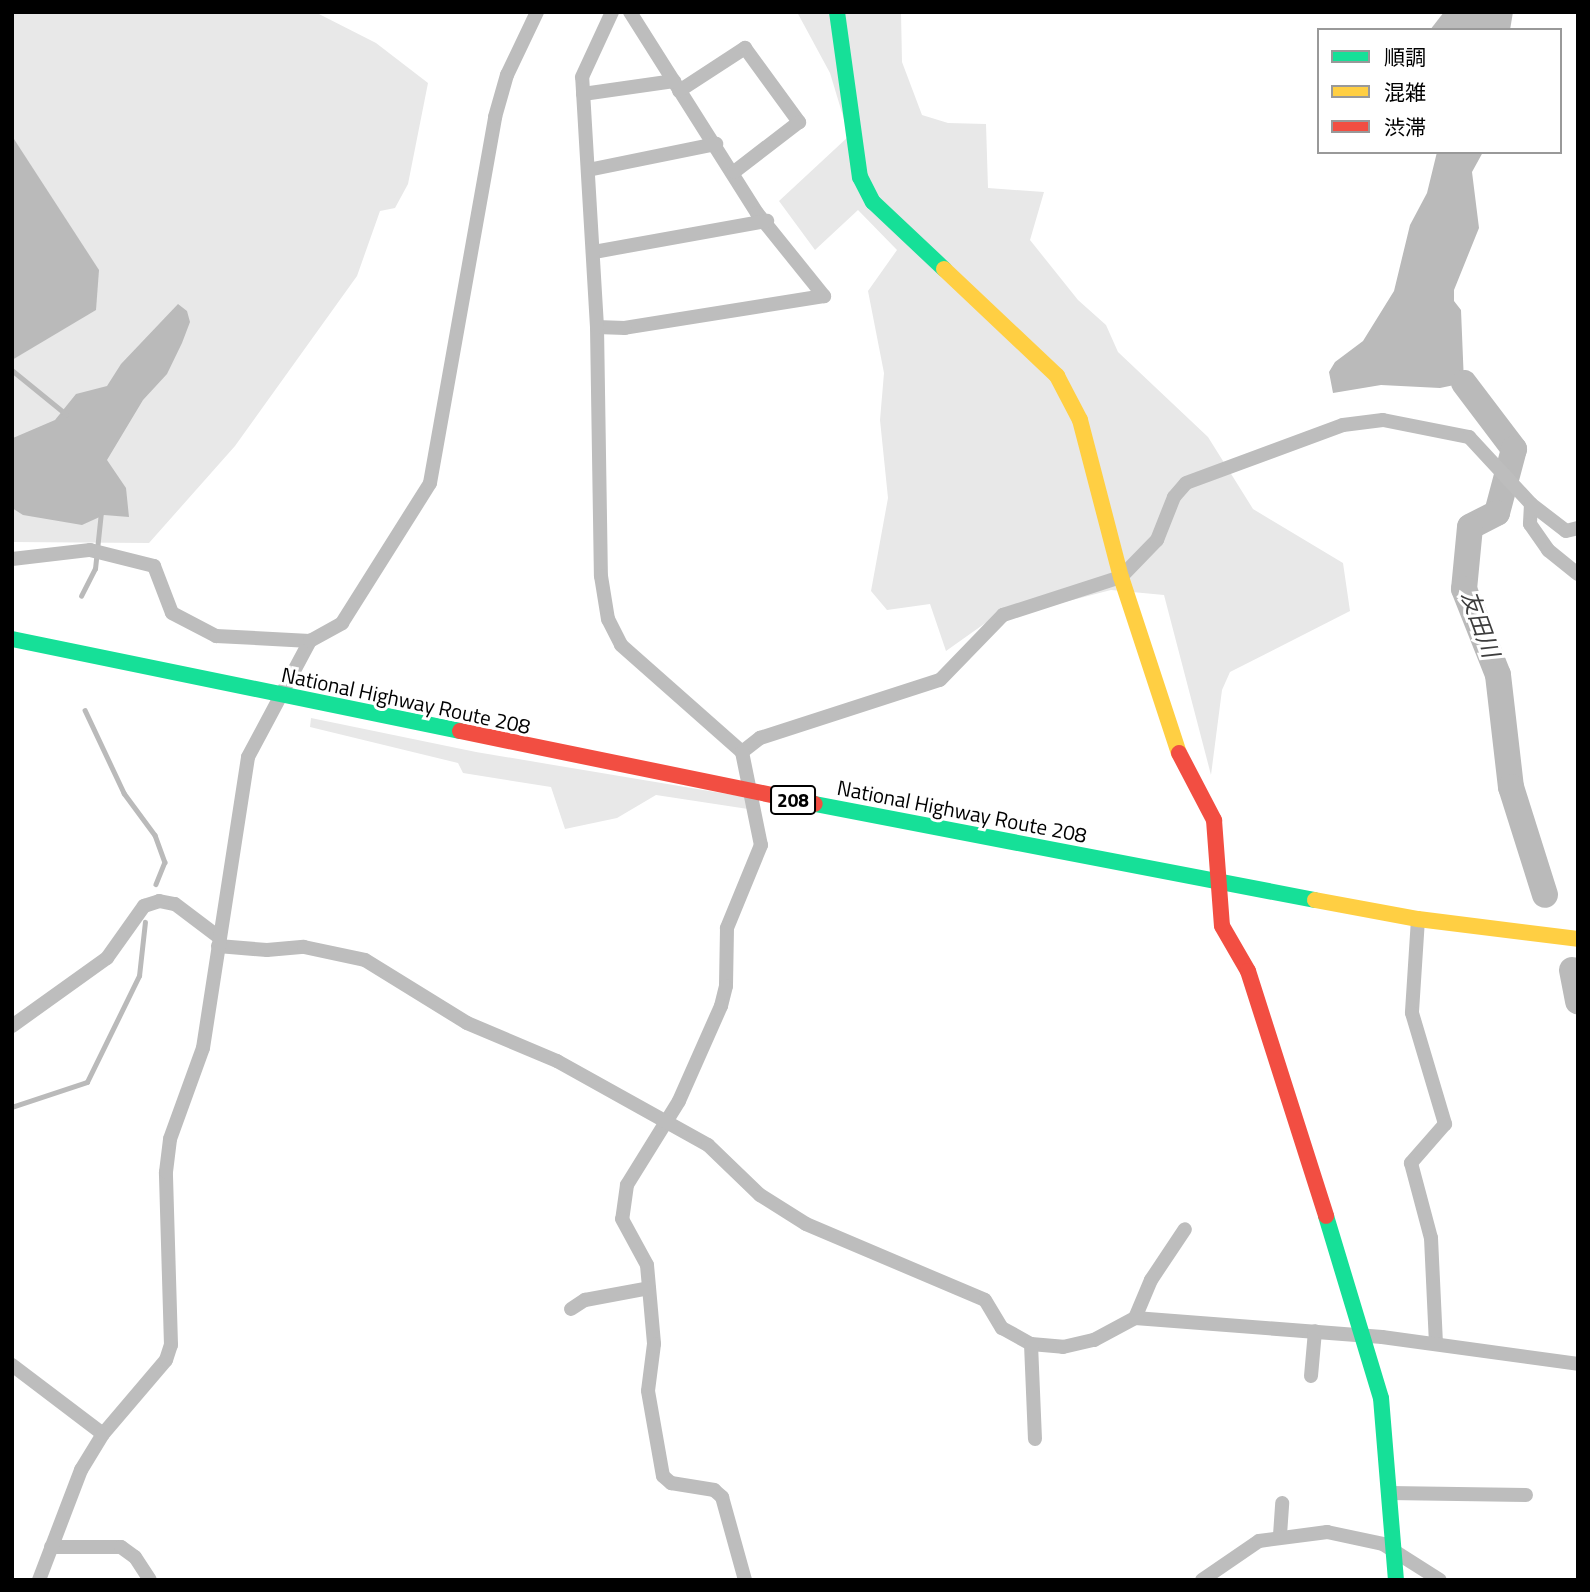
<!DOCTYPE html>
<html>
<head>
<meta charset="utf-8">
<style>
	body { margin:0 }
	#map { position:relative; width:1590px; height:1592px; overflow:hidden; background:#fff; font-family:"Titillium Web","Noto Sans JP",sans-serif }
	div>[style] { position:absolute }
	.green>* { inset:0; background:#e8e8e8 }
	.water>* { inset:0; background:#bababa }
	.stream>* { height:4.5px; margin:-2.25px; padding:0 2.25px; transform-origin:2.25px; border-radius:2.25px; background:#bababa }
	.river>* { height:26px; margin:-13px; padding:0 13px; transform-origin:13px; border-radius:13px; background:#bababa }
	.street>* { height:14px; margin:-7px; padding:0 7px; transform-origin:7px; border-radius:7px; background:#bdbdbd }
	.fast>* { height:16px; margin:-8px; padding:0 8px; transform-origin:8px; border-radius:8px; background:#16e098 }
	.slow>* { height:16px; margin:-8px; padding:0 8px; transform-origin:8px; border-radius:8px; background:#ffcf43 }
	.jam>* { height:16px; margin:-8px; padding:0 8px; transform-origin:8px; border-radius:8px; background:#f24e42 }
	span { translate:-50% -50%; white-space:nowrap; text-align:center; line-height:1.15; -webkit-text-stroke:6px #fff; paint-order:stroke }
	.shield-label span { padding:2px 5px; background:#fff; border:2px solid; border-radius:5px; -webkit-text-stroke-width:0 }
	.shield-label { font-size:19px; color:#000; font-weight:700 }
	.street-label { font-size:21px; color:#000 }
	.water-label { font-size:23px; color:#3d3d3d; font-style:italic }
	.frame { position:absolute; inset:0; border:14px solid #000; pointer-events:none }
	.legend { position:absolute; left:1317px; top:28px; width:245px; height:126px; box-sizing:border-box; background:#fff; border:2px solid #999; margin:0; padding:9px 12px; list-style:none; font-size:21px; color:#000 }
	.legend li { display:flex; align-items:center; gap:14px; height:35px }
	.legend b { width:35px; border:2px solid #999 }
</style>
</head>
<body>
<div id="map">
	<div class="green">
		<i style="clip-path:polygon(12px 12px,315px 12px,376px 43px,428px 83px,408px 184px,395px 208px,380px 211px,357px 276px,235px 446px,149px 543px,12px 542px)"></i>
		<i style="clip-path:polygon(797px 12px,901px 12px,902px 62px,922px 115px,948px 123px,986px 124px,988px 188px,1044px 192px,1030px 240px,1078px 300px,1106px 325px,1118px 352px,1208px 437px,1253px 509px,1343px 563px,1350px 611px,1230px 672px,1222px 690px,1211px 775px,1164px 595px,1111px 590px,1057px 604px,1008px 607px,946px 651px,930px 604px,887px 610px,871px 591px,888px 498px,880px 420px,884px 373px,868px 291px,897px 250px,858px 210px,815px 250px,779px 201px,849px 136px,830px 73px)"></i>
		<i style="clip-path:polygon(311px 718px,476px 752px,745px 797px,748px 809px,656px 795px,617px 818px,565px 829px,551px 787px,463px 773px,458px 763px,310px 727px)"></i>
	</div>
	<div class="water">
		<i style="clip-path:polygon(1444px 12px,1513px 12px,1510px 30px,1430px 30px)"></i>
		<i style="clip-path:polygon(12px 136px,99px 270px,96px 310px,12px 360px)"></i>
		<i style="clip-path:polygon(1437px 152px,1483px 152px,1472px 172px,1479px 228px,1454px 290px,1454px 301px,1461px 310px,1464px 383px,1440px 388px,1381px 385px,1333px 393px,1329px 372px,1335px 362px,1363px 341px,1394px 291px,1410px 225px,1427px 193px)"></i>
		<i style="clip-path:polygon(178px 304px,187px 311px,190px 322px,182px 343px,167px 374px,143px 400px,107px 460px,126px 488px,129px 517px,104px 515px,82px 525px,23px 515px,12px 508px,13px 438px,55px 420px,76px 394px,107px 386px,121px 364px)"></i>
	</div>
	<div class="stream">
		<i style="left:12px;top:370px;width:70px;rotate:39.2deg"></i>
		<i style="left:81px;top:596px;width:30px;rotate:-63deg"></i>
		<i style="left:95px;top:569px;width:57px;rotate:-84deg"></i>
		<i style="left:85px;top:710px;width:92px;rotate:64.8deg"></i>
		<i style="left:124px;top:793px;width:52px;rotate:53.6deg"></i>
		<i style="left:155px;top:835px;width:29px;rotate:70deg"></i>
		<i style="left:165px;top:862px;width:24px;rotate:112deg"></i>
		<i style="left:12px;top:1107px;width:79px;rotate:-18.4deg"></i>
		<i style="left:87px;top:1082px;width:118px;rotate:-63.9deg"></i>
		<i style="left:139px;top:976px;width:54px;rotate:-83.7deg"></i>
	</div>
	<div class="river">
		<i style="left:1464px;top:383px;width:83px;rotate:52.9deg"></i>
		<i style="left:1514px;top:449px;width:66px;rotate:104.9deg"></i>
		<i style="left:1497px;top:513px;width:30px;rotate:153deg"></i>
		<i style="left:1470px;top:527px;width:62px;rotate:95.5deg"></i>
		<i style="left:1464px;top:589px;width:92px;rotate:68.4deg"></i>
		<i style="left:1498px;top:675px;width:113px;rotate:83.4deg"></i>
		<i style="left:1511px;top:787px;width:113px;rotate:72.5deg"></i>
		<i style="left:1572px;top:970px;width:32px;rotate:79deg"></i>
	</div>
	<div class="street">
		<i style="left:630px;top:12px;width:238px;rotate:57.7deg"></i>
		<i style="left:757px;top:213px;width:107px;rotate:51.1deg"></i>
		<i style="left:824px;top:296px;width:202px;rotate:170.9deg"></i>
		<i style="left:625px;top:328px;width:28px;rotate:-178deg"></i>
		<i style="left:597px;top:327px;width:249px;rotate:89.1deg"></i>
		<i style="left:601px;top:576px;width:44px;rotate:80.8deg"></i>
		<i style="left:608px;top:619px;width:29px;rotate:63deg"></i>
		<i style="left:621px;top:645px;width:162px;rotate:41.5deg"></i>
		<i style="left:679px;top:91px;width:79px;rotate:-33.1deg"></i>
		<i style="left:745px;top:48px;width:92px;rotate:53.9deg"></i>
		<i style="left:799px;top:122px;width:82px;rotate:142.4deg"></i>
		<i style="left:583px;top:94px;width:92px;rotate:-8.1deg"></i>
		<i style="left:588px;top:170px;width:131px;rotate:-11.5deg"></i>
		<i style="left:594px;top:252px;width:176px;rotate:-10.2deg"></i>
		<i style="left:597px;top:327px;width:250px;rotate:-93.4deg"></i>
		<i style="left:582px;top:77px;width:72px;rotate:-65.2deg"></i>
		<i style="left:1531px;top:504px;width:20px;rotate:93deg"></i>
		<i style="left:1530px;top:524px;width:32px;rotate:55deg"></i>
		<i style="left:1548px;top:550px;width:38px;rotate:39deg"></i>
		<i style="left:12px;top:559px;width:79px;rotate:-6.6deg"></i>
		<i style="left:90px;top:550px;width:66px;rotate:14deg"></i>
		<i style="left:154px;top:566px;width:50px;rotate:69deg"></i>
		<i style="left:172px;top:613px;width:50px;rotate:27.6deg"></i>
		<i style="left:216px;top:636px;width:94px;rotate:3deg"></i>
		<i style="left:742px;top:752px;width:23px;rotate:-38deg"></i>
		<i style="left:760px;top:738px;width:189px;rotate:-17.9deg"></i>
		<i style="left:940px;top:680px;width:91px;rotate:-45.9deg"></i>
		<i style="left:1003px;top:615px;width:124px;rotate:-17.9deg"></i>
		<i style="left:1121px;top:577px;width:52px;rotate:-45.8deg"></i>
		<i style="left:1157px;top:540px;width:46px;rotate:-68.4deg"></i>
		<i style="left:1174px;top:497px;width:18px;rotate:-49deg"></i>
		<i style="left:1186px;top:483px;width:167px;rotate:-20.3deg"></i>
		<i style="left:1343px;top:425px;width:40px;rotate:-7.1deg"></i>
		<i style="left:1383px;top:420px;width:88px;rotate:11.2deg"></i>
		<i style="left:1469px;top:437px;width:91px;rotate:47.2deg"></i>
		<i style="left:1531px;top:504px;width:44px;rotate:37.6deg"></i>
		<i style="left:1566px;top:531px;width:12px;rotate:-14deg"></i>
		<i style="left:742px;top:752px;width:95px;rotate:78.5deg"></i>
		<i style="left:761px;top:845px;width:90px;rotate:112.3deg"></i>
		<i style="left:727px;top:928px;width:58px;rotate:91deg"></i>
		<i style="left:726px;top:986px;width:21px;rotate:104deg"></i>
		<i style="left:721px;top:1006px;width:104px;rotate:113.9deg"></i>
		<i style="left:679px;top:1101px;width:99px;rotate:121.8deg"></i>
		<i style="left:627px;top:1185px;width:34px;rotate:98deg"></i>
		<i style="left:622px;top:1219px;width:52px;rotate:61.5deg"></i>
		<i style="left:647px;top:1265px;width:79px;rotate:84.9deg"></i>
		<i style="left:654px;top:1344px;width:47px;rotate:97.3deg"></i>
		<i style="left:648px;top:1391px;width:86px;rotate:80deg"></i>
		<i style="left:663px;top:1476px;width:11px;rotate:41deg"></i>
		<i style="left:671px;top:1483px;width:44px;rotate:9.2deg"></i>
		<i style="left:714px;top:1490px;width:11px;rotate:41deg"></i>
		<i style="left:722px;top:1497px;width:86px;rotate:74.5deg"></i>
		<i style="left:1418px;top:919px;width:94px;rotate:93.7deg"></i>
		<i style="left:1412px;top:1013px;width:116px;rotate:73.4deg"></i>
		<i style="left:1445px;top:1124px;width:52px;rotate:131.1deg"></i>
		<i style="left:1411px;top:1163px;width:78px;rotate:75.1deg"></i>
		<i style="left:1431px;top:1238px;width:105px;rotate:87.3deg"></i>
		<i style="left:218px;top:946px;width:49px;rotate:4.7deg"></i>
		<i style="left:267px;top:950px;width:37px;rotate:-5deg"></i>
		<i style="left:304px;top:947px;width:62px;rotate:12deg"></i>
		<i style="left:365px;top:960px;width:120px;rotate:31.7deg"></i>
		<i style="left:467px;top:1023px;width:98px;rotate:22.9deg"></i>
		<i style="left:557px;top:1061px;width:173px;rotate:29.1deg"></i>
		<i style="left:708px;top:1145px;width:72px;rotate:43.9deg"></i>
		<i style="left:760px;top:1195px;width:54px;rotate:32.2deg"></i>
		<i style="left:806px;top:1224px;width:194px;rotate:23deg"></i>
		<i style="left:985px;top:1300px;width:33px;rotate:59deg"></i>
		<i style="left:1002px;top:1328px;width:33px;rotate:29deg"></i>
		<i style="left:1031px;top:1344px;width:32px;rotate:5deg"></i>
		<i style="left:1063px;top:1347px;width:32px;rotate:-13deg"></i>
		<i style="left:1094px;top:1340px;width:47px;rotate:-28.2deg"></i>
		<i style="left:1135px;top:1318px;width:248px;rotate:4.4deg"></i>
		<i style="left:1382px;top:1337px;width:198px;rotate:7.8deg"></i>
		<i style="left:12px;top:1026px;width:117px;rotate:-35.6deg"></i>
		<i style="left:107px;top:958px;width:64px;rotate:-54.6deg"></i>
		<i style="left:144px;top:906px;width:16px;rotate:-18deg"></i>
		<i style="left:159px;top:901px;width:16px;rotate:11deg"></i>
		<i style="left:175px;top:904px;width:56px;rotate:37.1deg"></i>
		<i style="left:571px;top:1309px;width:17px;rotate:-33deg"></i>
		<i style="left:585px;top:1300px;width:65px;rotate:-10.6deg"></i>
		<i style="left:1135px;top:1318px;width:41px;rotate:-67.2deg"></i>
		<i style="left:1151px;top:1280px;width:61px;rotate:-56.3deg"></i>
		<i style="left:1031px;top:1344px;width:95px;rotate:87.6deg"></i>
		<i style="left:12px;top:1365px;width:114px;rotate:37.2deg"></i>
		<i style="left:1311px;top:1376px;width:45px;rotate:-84.9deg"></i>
		<i style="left:1389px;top:1493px;width:137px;rotate:0.8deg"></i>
		<i style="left:1280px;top:1535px;width:32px;rotate:-86deg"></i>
		<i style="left:51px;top:1547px;width:70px"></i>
		<i style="left:121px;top:1547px;width:17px;rotate:36deg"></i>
		<i style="left:135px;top:1557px;width:27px;rotate:57deg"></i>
		<i style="left:39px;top:1580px;width:118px;rotate:-69.1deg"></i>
		<i style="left:81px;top:1470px;width:42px;rotate:-58.6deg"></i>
		<i style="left:103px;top:1434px;width:97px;rotate:-49.6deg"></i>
		<i style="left:166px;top:1360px;width:16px;rotate:-72deg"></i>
		<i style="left:171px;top:1345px;width:173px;rotate:-91.7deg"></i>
		<i style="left:166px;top:1172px;width:33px;rotate:-83deg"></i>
		<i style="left:170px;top:1139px;width:97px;rotate:-70.1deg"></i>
		<i style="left:203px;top:1048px;width:294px;rotate:-81.2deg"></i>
		<i style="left:248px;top:757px;width:132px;rotate:-61.9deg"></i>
		<i style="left:310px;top:641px;width:37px;rotate:-29deg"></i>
		<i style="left:342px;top:623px;width:165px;rotate:-57.8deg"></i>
		<i style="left:430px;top:483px;width:372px;rotate:-79.9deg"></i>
		<i style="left:495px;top:117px;width:44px;rotate:-74.1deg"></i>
		<i style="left:507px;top:75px;width:70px;rotate:-64.5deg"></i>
		<i style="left:1202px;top:1580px;width:69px;rotate:-34.4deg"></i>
		<i style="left:1259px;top:1541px;width:69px;rotate:-7.5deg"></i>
		<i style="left:1327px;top:1532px;width:57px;rotate:12.1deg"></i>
		<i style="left:1383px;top:1544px;width:67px;rotate:32.3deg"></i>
	</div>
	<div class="fast">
		<i style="left:837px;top:12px;width:167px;rotate:82.1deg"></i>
		<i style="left:860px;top:177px;width:28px;rotate:63deg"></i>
		<i style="left:873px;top:202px;width:98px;rotate:43.3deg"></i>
		<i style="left:12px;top:639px;width:457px;rotate:11.6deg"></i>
		<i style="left:815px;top:804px;width:509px;rotate:10.87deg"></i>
		<i style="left:1326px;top:1216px;width:190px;rotate:73.2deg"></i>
		<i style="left:1381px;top:1398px;width:183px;rotate:85.3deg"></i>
	</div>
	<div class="slow">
		<i style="left:944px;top:269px;width:156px;rotate:43.4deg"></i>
		<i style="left:1057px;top:376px;width:50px;rotate:62.4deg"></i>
		<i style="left:1080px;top:420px;width:162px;rotate:75.4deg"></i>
		<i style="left:1121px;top:577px;width:185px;rotate:71.8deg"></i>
		<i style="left:1315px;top:900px;width:105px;rotate:10.5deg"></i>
		<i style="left:1418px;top:919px;width:161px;rotate:7.1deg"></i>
	</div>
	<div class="jam">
		<i style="left:460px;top:731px;width:362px;rotate:11.6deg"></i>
		<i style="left:1179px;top:753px;width:76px;rotate:62.4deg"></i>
		<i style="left:1214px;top:820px;width:106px;rotate:85.7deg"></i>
		<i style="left:1222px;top:926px;width:52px;rotate:60deg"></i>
		<i style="left:1248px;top:971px;width:257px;rotate:72.3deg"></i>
	</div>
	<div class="shield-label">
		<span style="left:793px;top:800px">208</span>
	</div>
	<div class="street-label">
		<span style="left:406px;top:700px;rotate:12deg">National Highway Route 208</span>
		<span style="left:962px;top:811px;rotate:11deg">National Highway Route 208</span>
	</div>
	<div class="water-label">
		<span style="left:1480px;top:624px;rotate:70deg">友田川</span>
	</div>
	<div class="frame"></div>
	<ul class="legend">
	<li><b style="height:9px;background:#16e098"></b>順調</li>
	<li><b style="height:9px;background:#ffcf43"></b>混雑</li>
	<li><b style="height:9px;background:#f24e42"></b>渋滞</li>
	</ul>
</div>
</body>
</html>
